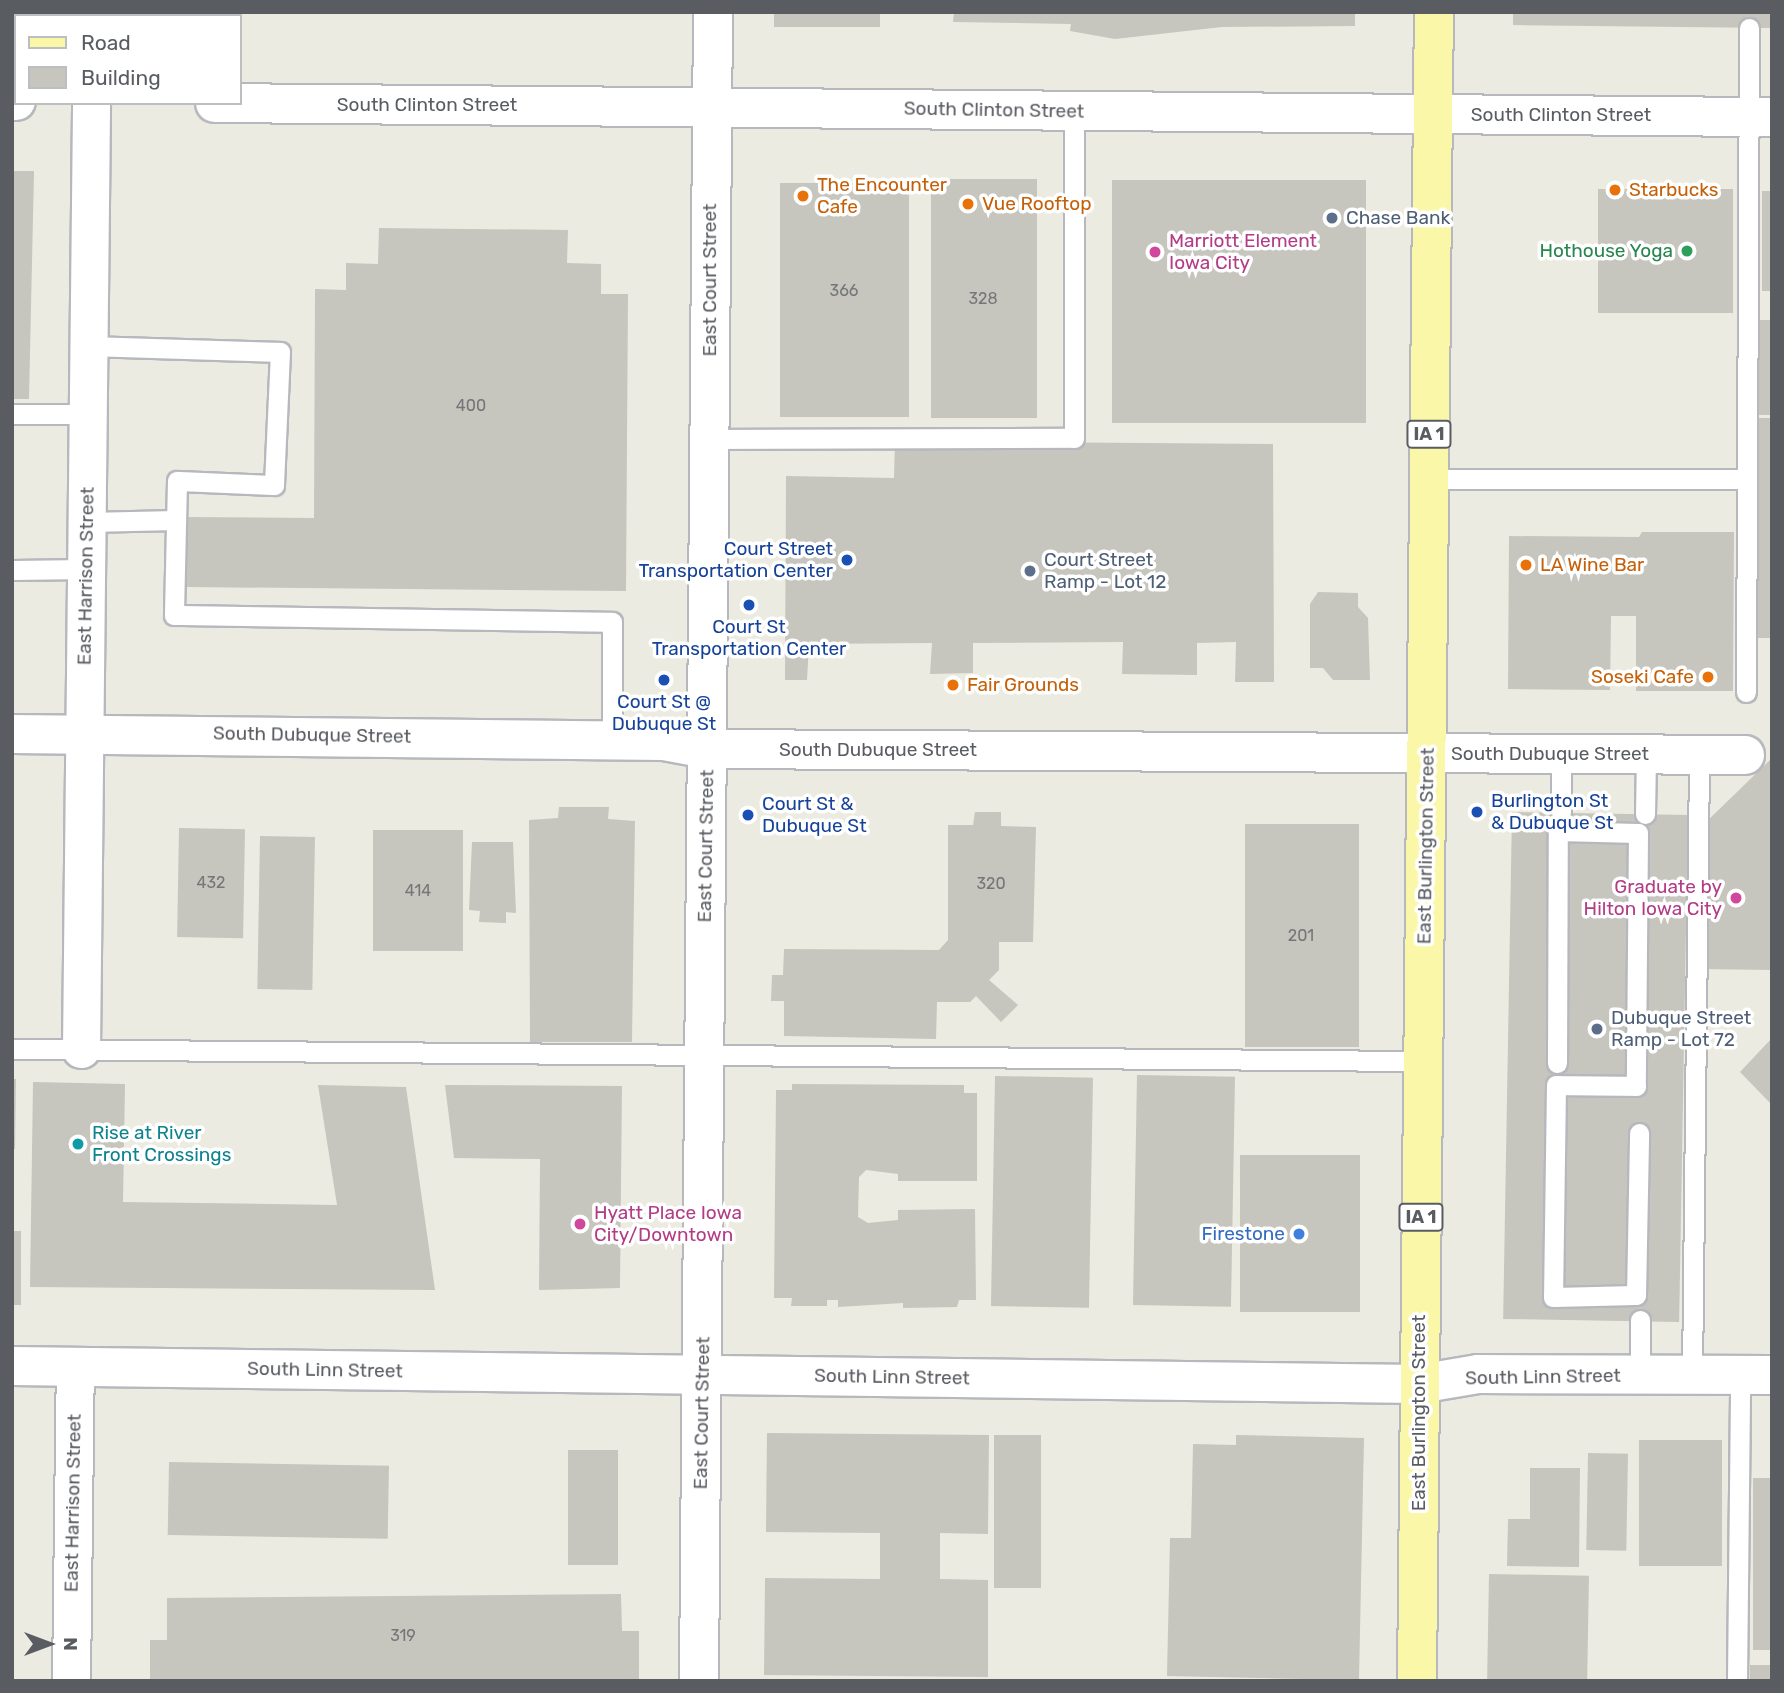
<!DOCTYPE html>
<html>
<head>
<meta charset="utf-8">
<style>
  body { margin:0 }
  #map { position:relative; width:1784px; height:1693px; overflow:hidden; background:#ecebe1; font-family:Rubik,sans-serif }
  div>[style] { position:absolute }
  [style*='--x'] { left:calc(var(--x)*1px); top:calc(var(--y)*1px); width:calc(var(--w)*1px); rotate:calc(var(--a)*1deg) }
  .building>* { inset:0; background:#c6c5be; transform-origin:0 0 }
  .roads { filter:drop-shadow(2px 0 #b6b8bd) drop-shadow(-2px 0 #b6b8bd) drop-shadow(0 2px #b6b8bd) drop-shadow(0 -2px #b6b8bd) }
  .lane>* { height:19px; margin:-9.5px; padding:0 9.5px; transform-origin:9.5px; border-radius:9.5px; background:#fff }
  .street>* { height:37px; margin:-18.5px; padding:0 18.5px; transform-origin:18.5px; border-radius:18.5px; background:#fff }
  .secondary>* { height:38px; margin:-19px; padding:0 19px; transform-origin:19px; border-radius:19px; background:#fff }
  .primary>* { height:38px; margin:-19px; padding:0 19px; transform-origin:19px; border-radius:19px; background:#faf8a8 }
  .dots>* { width:19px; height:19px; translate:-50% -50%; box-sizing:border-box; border:4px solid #fff; border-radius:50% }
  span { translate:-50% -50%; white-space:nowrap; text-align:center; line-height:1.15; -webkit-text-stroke:7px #fff; paint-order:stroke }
  .number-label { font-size:16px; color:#747678 }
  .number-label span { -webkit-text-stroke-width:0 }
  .shield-label span { padding:2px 5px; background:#fff; border:2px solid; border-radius:5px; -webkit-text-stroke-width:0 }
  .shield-label { font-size:18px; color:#595c61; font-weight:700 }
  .street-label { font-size:19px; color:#595c61 }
  .food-label { font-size:19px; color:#c56008 }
  .left { translate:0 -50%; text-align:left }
  .right { translate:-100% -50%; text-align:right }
  .service-label { font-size:19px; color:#4e5e75 }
  .hotel-label { font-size:19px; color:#b23c85 }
  .leisure-label { font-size:19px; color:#27864d }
  .transit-label { font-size:19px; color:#164399 }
  .culture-label { font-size:19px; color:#0d838f }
  .shop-label { font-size:19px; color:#366cbe }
  .frame { position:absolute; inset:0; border:14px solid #595c61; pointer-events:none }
  .legend { position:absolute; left:14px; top:14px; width:228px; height:91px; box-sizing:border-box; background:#fff; border:2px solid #bdbec0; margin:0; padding:9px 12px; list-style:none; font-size:21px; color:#595c61 }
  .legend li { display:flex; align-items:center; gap:14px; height:35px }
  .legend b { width:35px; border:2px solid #bdbec0 }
  .north { position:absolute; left:14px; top:1609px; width:70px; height:70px; -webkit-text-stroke:5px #fff; paint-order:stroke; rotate:90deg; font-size:19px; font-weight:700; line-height:28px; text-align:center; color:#595c61 }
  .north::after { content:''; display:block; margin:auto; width:24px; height:32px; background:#595c61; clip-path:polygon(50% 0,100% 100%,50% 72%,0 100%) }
</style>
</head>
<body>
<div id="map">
  <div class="building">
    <i style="left:774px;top:12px;width:106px;height:15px"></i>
    <i style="clip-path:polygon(954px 12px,1355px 12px,1355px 26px,1222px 27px,1115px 39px,1070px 31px,1071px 24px,953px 22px)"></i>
    <i style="clip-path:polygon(1513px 12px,1772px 12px,1772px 28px,1513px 25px)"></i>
    <i style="clip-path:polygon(12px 171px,34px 171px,29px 399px,12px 399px)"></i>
    <i style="left:931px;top:179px;width:106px;height:239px"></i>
    <i style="left:1112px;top:180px;width:254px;height:243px"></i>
    <i style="left:780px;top:183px;width:129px;height:234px"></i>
    <i style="left:1733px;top:189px;width:124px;height:135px;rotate:90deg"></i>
    <i style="left:1762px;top:191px;width:10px;height:100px"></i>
    <i style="clip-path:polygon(379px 228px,568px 230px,567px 263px,601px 264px,601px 294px,628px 294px,626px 591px,186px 587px,186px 517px,314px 518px,315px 289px,346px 290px,346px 263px,378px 264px)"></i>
    <i style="left:1758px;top:320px;width:14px;height:95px"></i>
    <i style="clip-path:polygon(1756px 418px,1772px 418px,1772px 638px,1753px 638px)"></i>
    <i style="clip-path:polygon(895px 441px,1273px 444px,1274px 682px,1235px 682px,1236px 642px,1197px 643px,1197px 675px,1122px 674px,1123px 642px,973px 643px,973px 673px,930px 674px,932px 643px,809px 644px,807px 680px,785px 680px,786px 476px,894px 478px)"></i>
    <i style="clip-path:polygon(1642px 532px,1734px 532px,1733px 691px,1636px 691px,1636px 616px,1611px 616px,1610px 690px,1508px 689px,1509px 536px,1639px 537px)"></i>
    <i style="clip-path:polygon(1318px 592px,1358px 593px,1358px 607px,1368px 618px,1370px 680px,1333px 680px,1323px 668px,1310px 668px,1310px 604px)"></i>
    <i style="clip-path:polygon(1772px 758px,1772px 970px,1700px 969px,1701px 827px)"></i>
    <i style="clip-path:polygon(559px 807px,609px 807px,608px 819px,635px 821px,632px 1042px,530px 1042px,529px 820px,558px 818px)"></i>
    <i style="clip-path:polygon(975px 812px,1001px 812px,1001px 826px,1036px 827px,1033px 942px,999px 942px,999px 970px,989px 980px,1018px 1005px,1001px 1022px,976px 996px,970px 1002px,937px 1002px,936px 1039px,784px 1036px,784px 1001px,771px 1001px,772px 975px,783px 975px,784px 949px,939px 950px,948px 940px,948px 825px,973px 825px)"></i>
    <i style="left:1512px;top:812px;width:176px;height:507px;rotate:1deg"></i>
    <i style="left:1245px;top:824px;width:114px;height:223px"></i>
    <i style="left:179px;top:828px;width:66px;height:109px;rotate:1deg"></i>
    <i style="left:373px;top:830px;width:90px;height:121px"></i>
    <i style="left:260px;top:836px;width:55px;height:153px;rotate:1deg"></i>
    <i style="clip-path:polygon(472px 842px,513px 842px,516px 913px,506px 912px,506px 923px,479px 922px,480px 911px,469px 910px)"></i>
    <i style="clip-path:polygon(1772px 1038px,1772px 1105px,1740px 1072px)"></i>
    <i style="left:1137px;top:1075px;width:98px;height:230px;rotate:1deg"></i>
    <i style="left:995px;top:1076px;width:98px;height:230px;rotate:1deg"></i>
    <i style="clip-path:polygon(12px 1079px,16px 1079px,15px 1149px,12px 1149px)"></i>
    <i style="clip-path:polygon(33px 1082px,125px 1084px,123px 1202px,337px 1205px,318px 1085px,406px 1087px,435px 1290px,30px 1287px)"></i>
    <i style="clip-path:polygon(792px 1084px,964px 1085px,964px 1093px,977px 1093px,977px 1181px,898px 1181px,898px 1174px,866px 1170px,859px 1177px,858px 1217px,868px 1223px,898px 1220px,898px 1210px,975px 1209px,976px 1300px,959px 1300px,957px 1307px,903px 1308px,903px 1303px,838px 1307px,838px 1300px,827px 1300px,827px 1306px,791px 1306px,792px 1298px,774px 1298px,776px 1090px,792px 1090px)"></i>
    <i style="clip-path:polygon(445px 1085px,622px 1086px,620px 1288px,539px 1290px,540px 1159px,454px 1158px)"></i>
    <i style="left:1240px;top:1155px;width:120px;height:157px"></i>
    <i style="left:12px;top:1231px;width:9px;height:74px"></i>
    <i style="clip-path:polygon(767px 1433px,989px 1435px,988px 1534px,940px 1533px,940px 1579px,988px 1580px,988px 1677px,764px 1675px,765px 1578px,880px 1579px,880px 1533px,766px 1532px)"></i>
    <i style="left:994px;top:1435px;width:47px;height:153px"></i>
    <i style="clip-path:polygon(1236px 1435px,1364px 1438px,1359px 1680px,1167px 1676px,1170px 1538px,1191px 1538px,1193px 1444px,1236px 1445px)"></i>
    <i style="left:1639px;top:1440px;width:83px;height:126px"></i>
    <i style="left:618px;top:1450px;width:115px;height:50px;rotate:90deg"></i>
    <i style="left:1588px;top:1453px;width:40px;height:97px;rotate:1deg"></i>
    <i style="left:169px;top:1462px;width:220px;height:73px;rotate:1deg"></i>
    <i style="clip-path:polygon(1530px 1468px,1580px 1468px,1579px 1567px,1507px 1566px,1508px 1519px,1530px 1519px)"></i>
    <i style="left:1753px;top:1478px;width:19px;height:172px"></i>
    <i style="left:1489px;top:1574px;width:100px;height:107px;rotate:1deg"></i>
    <i style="clip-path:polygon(621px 1594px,622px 1631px,639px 1631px,639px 1679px,150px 1680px,150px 1640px,167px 1640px,167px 1598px)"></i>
    <i style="left:1750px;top:1665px;width:22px;height:16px"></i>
  </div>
  <div class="roads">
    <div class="lane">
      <i style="--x:89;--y:346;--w:191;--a:1.8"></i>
      <i style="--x:280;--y:352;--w:133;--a:92.6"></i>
      <i style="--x:274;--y:485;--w:97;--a:-177.6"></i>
      <i style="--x:177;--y:481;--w:134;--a:91.3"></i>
      <i style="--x:174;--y:615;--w:438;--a:0.9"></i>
      <i style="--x:612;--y:622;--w:118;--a:90"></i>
      <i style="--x:12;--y:414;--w:76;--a:0"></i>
      <i style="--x:709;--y:439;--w:365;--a:-0.2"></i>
      <i style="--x:1074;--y:438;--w:327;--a:-90"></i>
      <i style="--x:1429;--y:479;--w:318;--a:0"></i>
      <i style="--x:87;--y:522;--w:89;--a:-1.3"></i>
      <i style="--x:12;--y:570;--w:74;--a:-0.8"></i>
      <i style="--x:1746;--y:692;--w:664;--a:-89.74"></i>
      <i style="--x:1561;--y:753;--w:59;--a:90"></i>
      <i style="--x:1645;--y:814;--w:59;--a:-89"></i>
      <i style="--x:12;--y:1049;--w:1411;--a:0.49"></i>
      <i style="--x:1557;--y:1063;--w:232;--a:-89.8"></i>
      <i style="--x:1558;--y:831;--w:80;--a:1.4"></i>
      <i style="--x:1638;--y:833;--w:253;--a:90.5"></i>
      <i style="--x:1636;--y:1086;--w:80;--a:-179.3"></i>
      <i style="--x:1556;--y:1085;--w:212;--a:90.8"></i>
      <i style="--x:1553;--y:1297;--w:83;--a:-1.4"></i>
      <i style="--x:1636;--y:1295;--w:162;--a:-88.9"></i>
      <i style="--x:1640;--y:1320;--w:56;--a:90"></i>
      <i style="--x:1692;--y:1375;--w:620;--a:-89.35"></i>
      <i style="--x:1737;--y:1681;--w:305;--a:-89.4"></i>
    </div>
    <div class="street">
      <i style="--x:92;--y:16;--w:4;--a:-90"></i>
      <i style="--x:81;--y:1049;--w:946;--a:-89.39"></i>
      <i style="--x:71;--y:1681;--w:314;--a:-89.3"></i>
    </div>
    <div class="secondary">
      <i style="--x:12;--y:101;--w:4;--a:0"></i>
      <i style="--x:215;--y:103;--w:1557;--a:0.52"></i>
      <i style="--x:12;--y:734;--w:652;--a:0.62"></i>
      <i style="--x:664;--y:741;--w:44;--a:10.5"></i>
      <i style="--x:707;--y:749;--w:1038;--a:0.33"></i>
      <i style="--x:12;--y:1366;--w:1407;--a:0.73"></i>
      <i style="--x:1419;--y:1384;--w:60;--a:-9.6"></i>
      <i style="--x:1478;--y:1374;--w:294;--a:0.2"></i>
      <i style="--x:699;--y:1681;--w:1669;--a:-89.52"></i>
    </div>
    <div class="primary">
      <i style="--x:1417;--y:1681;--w:1669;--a:-89.42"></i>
    </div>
  </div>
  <div class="dots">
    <i style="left:1615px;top:190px;background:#e8710a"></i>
    <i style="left:803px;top:196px;background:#e8710a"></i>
    <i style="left:968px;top:204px;background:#e8710a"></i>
    <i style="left:1332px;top:218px;background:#5c6f8a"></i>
    <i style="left:1687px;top:251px;background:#2e9e5b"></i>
    <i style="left:1155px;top:252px;background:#d1479c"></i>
    <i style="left:847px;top:560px;background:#1a4fb4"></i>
    <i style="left:1526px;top:565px;background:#e8710a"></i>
    <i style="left:1030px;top:571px;background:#5c6f8a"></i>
    <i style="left:749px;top:605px;background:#1a4fb4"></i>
    <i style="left:1708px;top:677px;background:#e8710a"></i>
    <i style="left:664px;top:680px;background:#1a4fb4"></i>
    <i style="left:953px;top:685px;background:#e8710a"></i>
    <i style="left:1477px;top:812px;background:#1a4fb4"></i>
    <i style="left:748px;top:815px;background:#1a4fb4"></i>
    <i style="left:1736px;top:898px;background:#d1479c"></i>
    <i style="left:1597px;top:1029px;background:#5c6f8a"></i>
    <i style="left:78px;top:1144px;background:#0f9aa8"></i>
    <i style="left:580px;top:1224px;background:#d1479c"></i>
    <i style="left:1299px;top:1234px;background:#3f7fe0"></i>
  </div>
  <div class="number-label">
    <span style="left:844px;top:291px">366</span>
    <span style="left:983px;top:299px">328</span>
    <span style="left:471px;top:406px">400</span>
    <span style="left:211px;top:883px">432</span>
    <span style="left:991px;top:884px">320</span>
    <span style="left:418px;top:891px">414</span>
    <span style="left:1301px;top:936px">201</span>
    <span style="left:403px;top:1636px">319</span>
  </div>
  <div class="shield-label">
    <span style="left:1429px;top:434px">IA 1</span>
    <span style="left:1421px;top:1217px">IA 1</span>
  </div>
  <div class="street-label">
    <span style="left:427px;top:105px">South Clinton Street</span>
    <span style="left:994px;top:110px;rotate:1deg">South Clinton Street</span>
    <span style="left:1561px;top:115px">South Clinton Street</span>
    <span style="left:710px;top:280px;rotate:-90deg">East Court Street</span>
    <span style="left:86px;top:576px;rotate:-89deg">East Harrison Street</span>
    <span style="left:312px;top:735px;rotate:1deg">South Dubuque Street</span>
    <span style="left:878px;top:750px">South Dubuque Street</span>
    <span style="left:1550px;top:754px">South Dubuque Street</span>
    <span style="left:706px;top:846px;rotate:-89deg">East Court Street</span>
    <span style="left:1426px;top:846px;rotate:-89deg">East Burlington Street</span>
    <span style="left:325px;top:1370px;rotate:1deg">South Linn Street</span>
    <span style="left:892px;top:1377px;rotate:1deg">South Linn Street</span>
    <span style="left:1543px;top:1377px;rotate:-1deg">South Linn Street</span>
    <span style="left:702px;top:1413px;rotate:-89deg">East Court Street</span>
    <span style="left:1419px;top:1413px;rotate:-90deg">East Burlington Street</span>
    <span style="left:73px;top:1503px;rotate:-89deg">East Harrison Street</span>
  </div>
  <div class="food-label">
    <span class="left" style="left:817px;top:196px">The Encounter<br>Cafe</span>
    <span class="left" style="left:1629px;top:190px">Starbucks</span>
    <span class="left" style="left:982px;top:204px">Vue Rooftop</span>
    <span class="left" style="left:1540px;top:565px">LA Wine Bar</span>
    <span class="right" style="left:1694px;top:677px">Soseki Cafe</span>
    <span class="left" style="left:967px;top:685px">Fair Grounds</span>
  </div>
  <div class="service-label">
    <span class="left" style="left:1346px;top:218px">Chase Bank</span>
    <span class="left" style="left:1044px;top:571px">Court Street<br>Ramp - Lot 12</span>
    <span class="left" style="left:1611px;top:1029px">Dubuque Street<br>Ramp - Lot 72</span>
  </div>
  <div class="hotel-label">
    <span class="left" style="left:1169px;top:252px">Marriott Element<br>Iowa City</span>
    <span class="right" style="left:1722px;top:898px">Graduate by<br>Hilton Iowa City</span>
    <span class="left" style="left:594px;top:1224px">Hyatt Place Iowa<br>City/Downtown</span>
  </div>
  <div class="leisure-label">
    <span class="right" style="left:1673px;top:251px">Hothouse Yoga</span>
  </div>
  <div class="transit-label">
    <span class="right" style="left:833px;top:560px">Court Street<br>Transportation Center</span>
    <span style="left:749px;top:638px">Court St<br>Transportation Center</span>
    <span style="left:664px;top:713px">Court St @<br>Dubuque St</span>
    <span class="left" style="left:1491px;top:812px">Burlington St<br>&amp; Dubuque St</span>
    <span class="left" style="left:762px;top:815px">Court St &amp;<br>Dubuque St</span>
  </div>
  <div class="culture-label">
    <span class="left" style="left:92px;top:1144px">Rise at River<br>Front Crossings</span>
  </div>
  <div class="shop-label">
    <span class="right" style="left:1285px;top:1234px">Firestone</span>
  </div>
  <div class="frame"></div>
  <ul class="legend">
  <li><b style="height:9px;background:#faf8a8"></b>Road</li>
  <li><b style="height:19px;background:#c6c5be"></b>Building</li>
  </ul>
  <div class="north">N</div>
</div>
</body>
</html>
